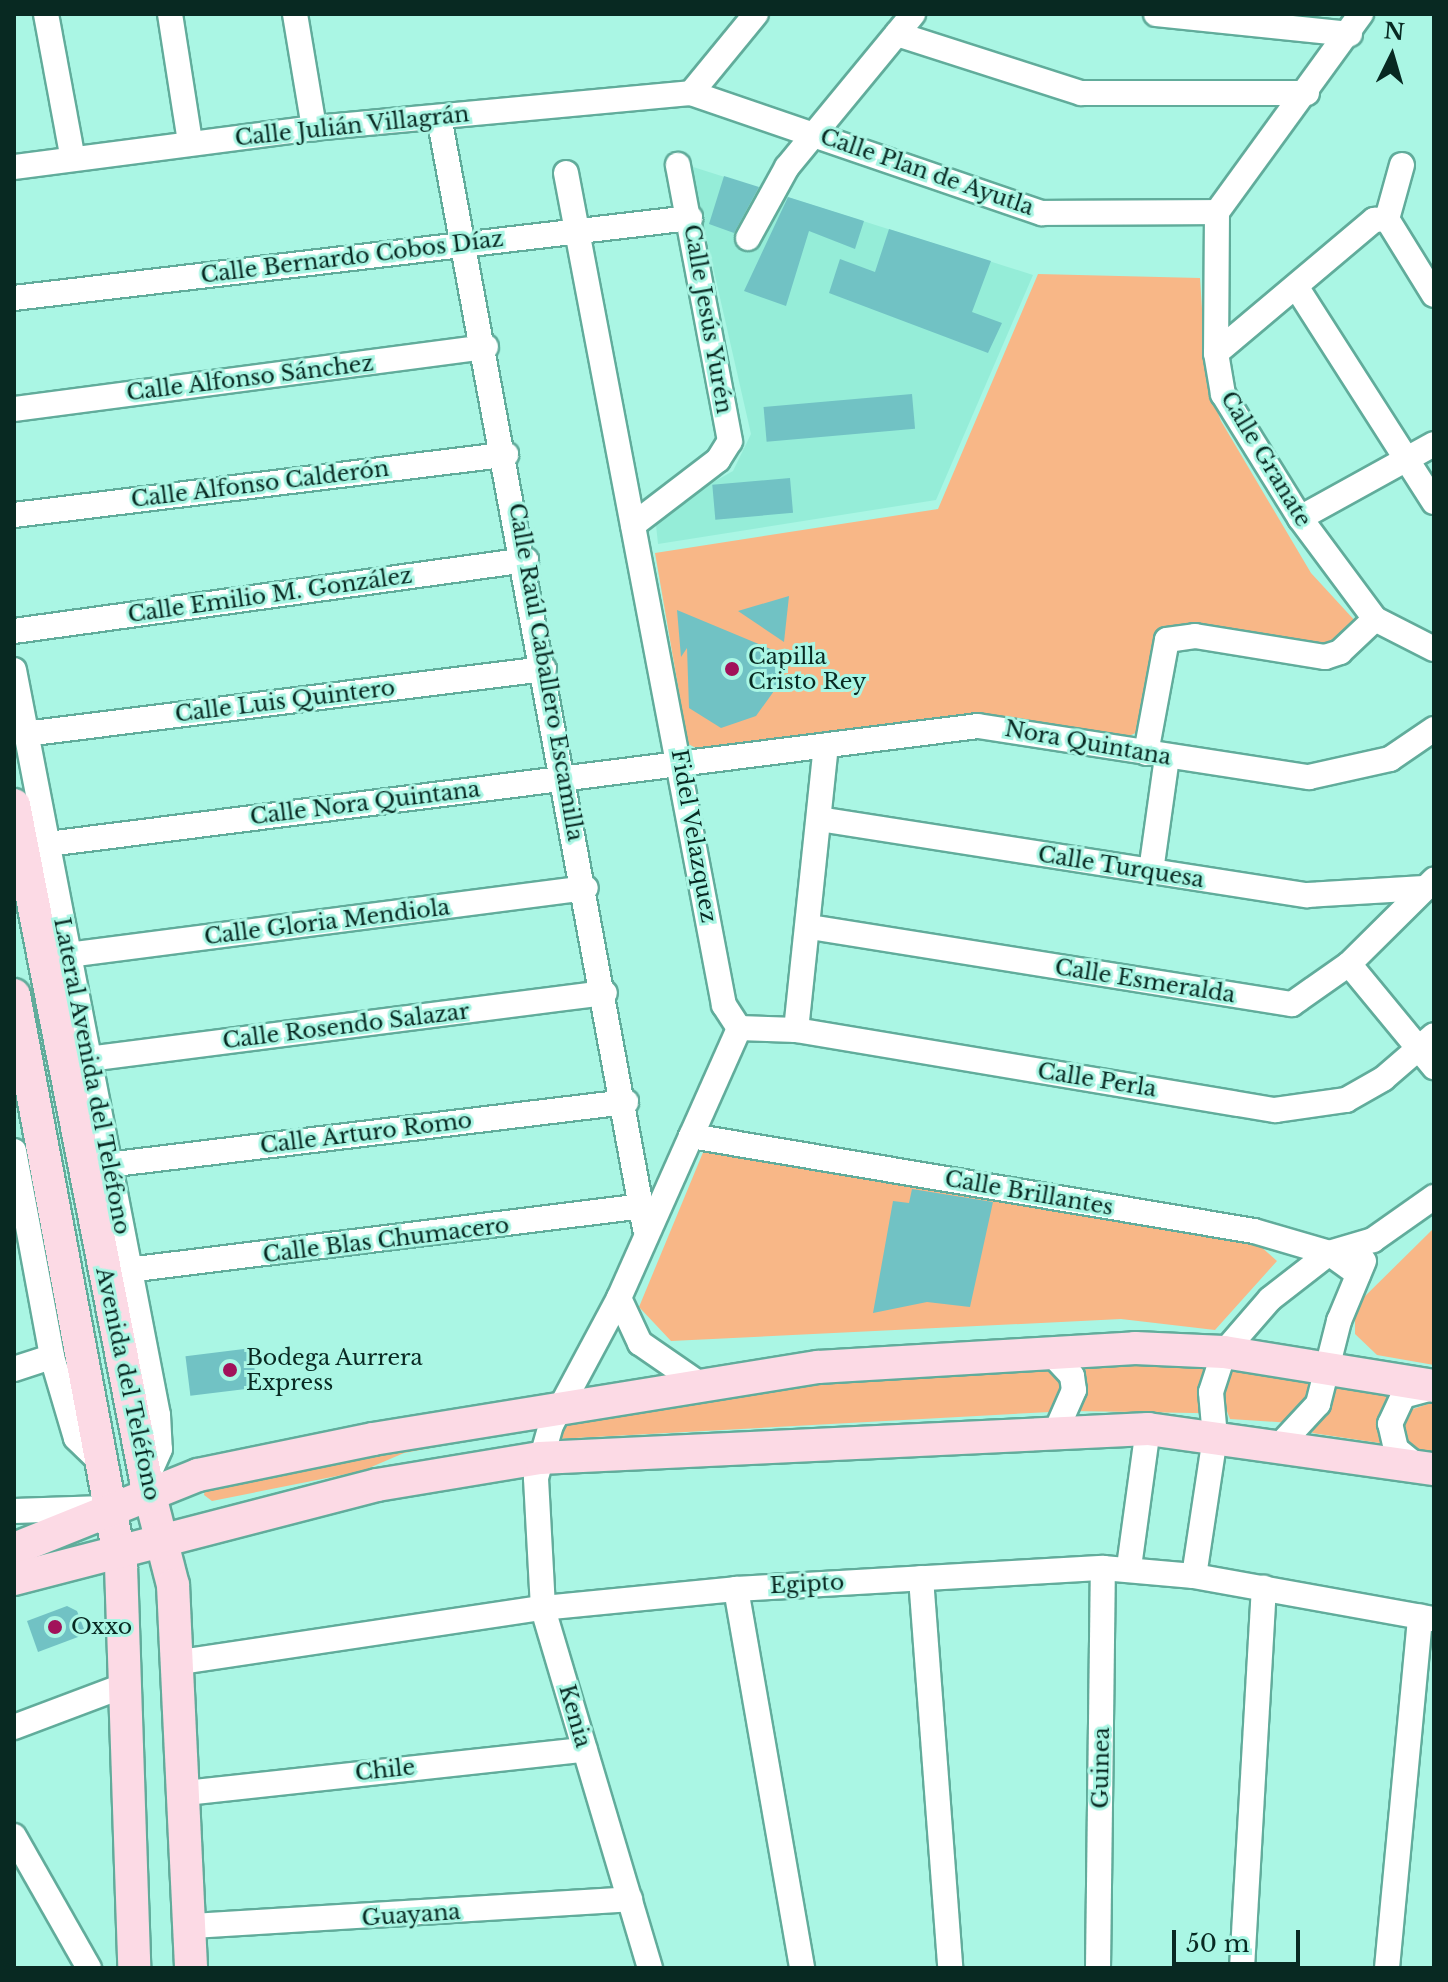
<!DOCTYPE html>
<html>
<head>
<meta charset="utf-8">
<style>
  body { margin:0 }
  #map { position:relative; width:1448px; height:1982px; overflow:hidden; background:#aaf6e4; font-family:"Libre Baskerville",serif }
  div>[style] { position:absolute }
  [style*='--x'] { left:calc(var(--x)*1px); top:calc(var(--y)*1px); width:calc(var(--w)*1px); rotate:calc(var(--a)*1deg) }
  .built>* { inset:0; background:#95edd8 }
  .green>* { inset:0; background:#f8b787; transform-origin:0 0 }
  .building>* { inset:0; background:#71c2c4; transform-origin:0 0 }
  .roads { filter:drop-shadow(2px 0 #61ac9b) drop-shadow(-2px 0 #61ac9b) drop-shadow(0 2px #61ac9b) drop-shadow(0 -2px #61ac9b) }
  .minor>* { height:24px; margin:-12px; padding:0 12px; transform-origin:12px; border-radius:12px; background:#fff }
  .major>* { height:32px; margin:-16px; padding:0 16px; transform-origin:16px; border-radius:16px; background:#fcdae5 }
  .dots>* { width:22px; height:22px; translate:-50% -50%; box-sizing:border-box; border:4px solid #aaf6e4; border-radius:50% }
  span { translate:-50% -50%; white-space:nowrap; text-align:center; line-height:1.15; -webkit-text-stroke:6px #aaf6e4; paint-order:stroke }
  .street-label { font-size:22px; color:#082922 }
  .poi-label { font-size:22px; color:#082922 }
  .left { translate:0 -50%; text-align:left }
  .frame { position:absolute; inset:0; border:16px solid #082922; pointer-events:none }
  .north { position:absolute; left:1352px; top:16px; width:80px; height:80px; -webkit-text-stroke:6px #aaf6e4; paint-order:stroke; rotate:5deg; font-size:22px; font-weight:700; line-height:32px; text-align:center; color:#082922 }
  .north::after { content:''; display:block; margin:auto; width:28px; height:36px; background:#082922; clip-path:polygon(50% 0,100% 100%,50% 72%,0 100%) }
  .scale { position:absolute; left:1172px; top:1930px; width:128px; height:36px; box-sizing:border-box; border:4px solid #082922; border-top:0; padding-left:10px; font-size:24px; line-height:28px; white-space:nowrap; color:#082922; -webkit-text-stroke:6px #aaf6e4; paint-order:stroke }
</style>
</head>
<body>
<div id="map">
  <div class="built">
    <i style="clip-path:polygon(690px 166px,1033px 275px,936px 500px,658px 544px,655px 515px,733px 471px,751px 434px)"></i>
  </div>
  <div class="green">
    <i style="clip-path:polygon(1038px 274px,1200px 278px,1207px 385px,1221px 421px,1311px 573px,1357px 623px,1325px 651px,1157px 636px,1138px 732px,1122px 739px,1012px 721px,700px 750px,688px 744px,655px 553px,938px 509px)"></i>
    <i style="clip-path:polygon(704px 1150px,1251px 1238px,1277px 1261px,1215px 1330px,1121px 1319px,671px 1341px,639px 1307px)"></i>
    <i style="clip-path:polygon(1434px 1228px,1434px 1365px,1377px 1355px,1355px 1334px,1355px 1306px)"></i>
    <i style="left:1074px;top:1361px;width:135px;height:50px;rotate:1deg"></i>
    <i style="clip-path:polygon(1052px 1367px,1062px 1375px,1063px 1400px,1050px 1412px,557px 1439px,569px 1422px,904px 1370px)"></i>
    <i style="clip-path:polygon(1241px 1369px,1311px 1379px,1314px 1396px,1291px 1423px,1230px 1419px,1221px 1396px,1230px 1370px)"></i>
    <i style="clip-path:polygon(1336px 1384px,1397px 1392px,1386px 1444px,1312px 1433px)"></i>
    <i style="clip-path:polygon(1434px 1402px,1434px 1454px,1405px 1447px,1401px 1413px)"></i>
    <i style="clip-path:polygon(535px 1429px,404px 1453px,362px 1471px,212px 1501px,204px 1495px,205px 1489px,364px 1454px)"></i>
  </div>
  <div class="building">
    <i style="clip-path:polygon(724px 176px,759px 187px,734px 233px,709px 224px)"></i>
    <i style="clip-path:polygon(788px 197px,864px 221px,855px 249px,809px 231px,786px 306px,744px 291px)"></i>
    <i style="clip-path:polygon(889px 229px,991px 261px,972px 312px,1002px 323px,988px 353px,829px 293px,840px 259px,875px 272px)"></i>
    <i style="left:912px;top:394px;width:35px;height:149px;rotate:85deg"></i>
    <i style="left:790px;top:478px;width:35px;height:78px;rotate:85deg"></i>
    <i style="clip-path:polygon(789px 596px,784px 642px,738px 611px)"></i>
    <i style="clip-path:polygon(677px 610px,773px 650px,779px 684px,756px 716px,721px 728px,689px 708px,687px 648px,681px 657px)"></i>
    <i style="clip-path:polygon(912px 1189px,993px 1202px,970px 1307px,927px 1302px,873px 1313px,893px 1201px,909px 1203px)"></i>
    <i style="left:252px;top:1348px;width:40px;height:67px;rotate:83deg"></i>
    <i style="clip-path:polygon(67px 1606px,77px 1611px,86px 1634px,38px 1652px,27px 1621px)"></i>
  </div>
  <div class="roads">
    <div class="minor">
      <i style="--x:46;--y:14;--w:147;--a:79.5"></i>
      <i style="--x:170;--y:14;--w:130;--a:81.1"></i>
      <i style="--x:295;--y:14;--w:116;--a:80.5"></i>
      <i style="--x:1156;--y:14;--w:195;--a:5.9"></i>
      <i style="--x:897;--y:34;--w:193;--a:17.8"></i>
      <i style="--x:1081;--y:93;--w:226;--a:0"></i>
      <i style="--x:691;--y:93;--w:102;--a:-50.6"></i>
      <i style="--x:439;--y:117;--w:1131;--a:79.5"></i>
      <i style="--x:14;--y:167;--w:303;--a:-7.4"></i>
      <i style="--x:314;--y:128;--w:379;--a:-5.3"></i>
      <i style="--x:691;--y:93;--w:371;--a:18.9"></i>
      <i style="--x:1042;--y:213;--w:175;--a:-0.3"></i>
      <i style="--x:566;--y:173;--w:847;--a:79.25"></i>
      <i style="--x:724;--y:1005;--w:27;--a:57"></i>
      <i style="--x:1217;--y:212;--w:141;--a:90.4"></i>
      <i style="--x:1216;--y:353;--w:42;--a:80.3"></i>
      <i style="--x:1223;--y:394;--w:146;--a:58.2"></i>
      <i style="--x:1300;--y:518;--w:126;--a:53.4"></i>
      <i style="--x:1375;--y:619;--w:66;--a:27"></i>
      <i style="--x:1217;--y:212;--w:245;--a:-54"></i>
      <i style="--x:1387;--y:219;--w:89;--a:58.3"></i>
      <i style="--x:1387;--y:219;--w:56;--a:-74.5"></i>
      <i style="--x:748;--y:238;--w:81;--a:-61.2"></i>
      <i style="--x:787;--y:167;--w:198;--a:-50.5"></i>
      <i style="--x:1297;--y:288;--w:254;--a:57.4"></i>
      <i style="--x:14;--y:298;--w:681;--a:-6.75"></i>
      <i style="--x:1216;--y:353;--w:207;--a:-40.1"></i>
      <i style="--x:1374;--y:220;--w:13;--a:-4"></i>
      <i style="--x:14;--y:409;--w:476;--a:-7.5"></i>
      <i style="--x:14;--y:515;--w:496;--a:-7"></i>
      <i style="--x:1300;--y:518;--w:153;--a:-28.9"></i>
      <i style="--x:633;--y:525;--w:107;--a:-37.4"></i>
      <i style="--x:718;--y:460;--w:22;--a:-58"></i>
      <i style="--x:730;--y:441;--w:281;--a:-100.7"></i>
      <i style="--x:14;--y:631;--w:517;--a:-7.89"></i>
      <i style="--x:14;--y:670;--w:759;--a:79.06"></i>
      <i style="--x:158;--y:1415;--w:34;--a:87"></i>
      <i style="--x:160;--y:1449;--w:34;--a:114"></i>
      <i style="--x:25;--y:734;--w:523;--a:-7.14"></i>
      <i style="--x:1146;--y:753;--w:115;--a:-79.5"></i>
      <i style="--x:1167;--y:640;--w:28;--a:-8"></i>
      <i style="--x:1195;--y:636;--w:132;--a:9.2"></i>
      <i style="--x:1325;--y:657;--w:16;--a:-18"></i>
      <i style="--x:1340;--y:652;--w:48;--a:-43.3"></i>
      <i style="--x:819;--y:819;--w:494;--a:8.9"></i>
      <i style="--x:1307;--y:895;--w:117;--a:-3.4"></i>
      <i style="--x:48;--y:844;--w:937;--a:-7.23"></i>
      <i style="--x:978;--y:726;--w:335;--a:8.8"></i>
      <i style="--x:1309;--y:777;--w:83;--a:-12.5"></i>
      <i style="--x:1390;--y:759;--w:53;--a:-34.3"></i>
      <i style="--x:1151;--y:871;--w:115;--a:-82"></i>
      <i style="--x:810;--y:927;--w:488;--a:9.1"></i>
      <i style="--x:1292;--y:1004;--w:70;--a:-35.1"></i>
      <i style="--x:1349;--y:964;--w:120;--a:-44.7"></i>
      <i style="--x:68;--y:955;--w:522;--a:-7.37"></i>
      <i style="--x:1349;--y:964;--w:134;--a:50.5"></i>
      <i style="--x:739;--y:1028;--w:57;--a:2"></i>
      <i style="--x:796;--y:1030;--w:486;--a:9.5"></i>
      <i style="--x:1275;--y:1110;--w:72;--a:-8"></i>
      <i style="--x:1346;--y:1100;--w:43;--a:-29.6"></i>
      <i style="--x:1383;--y:1079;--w:67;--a:-40.8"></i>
      <i style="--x:796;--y:1030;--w:286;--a:-84"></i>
      <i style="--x:88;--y:1059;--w:521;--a:-7.28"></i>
      <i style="--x:691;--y:1136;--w:571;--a:9.58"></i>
      <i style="--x:1254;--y:1231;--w:78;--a:16.3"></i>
      <i style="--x:1329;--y:1253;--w:36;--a:36"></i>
      <i style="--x:14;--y:1151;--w:209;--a:79.5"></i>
      <i style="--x:52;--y:1357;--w:84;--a:73.5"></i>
      <i style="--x:76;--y:1438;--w:36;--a:44"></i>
      <i style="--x:107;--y:1165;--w:523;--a:-6.92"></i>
      <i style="--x:128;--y:1270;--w:519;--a:-7.08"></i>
      <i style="--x:619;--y:1298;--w:50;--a:65"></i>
      <i style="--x:640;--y:1343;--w:70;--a:34.6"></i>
      <i style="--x:1048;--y:1350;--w:35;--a:47"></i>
      <i style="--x:1072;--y:1376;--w:14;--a:82"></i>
      <i style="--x:1074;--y:1390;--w:45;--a:113.7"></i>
      <i style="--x:14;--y:1369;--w:40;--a:-18"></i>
      <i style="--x:1280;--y:1445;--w:56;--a:-47.2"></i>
      <i style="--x:1318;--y:1404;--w:86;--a:-75.8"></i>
      <i style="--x:1339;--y:1321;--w:65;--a:-67.4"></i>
      <i style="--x:1417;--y:1466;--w:27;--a:-141"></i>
      <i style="--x:1396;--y:1449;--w:26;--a:-103"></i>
      <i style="--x:1390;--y:1424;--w:31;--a:-65"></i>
      <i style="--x:1403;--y:1396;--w:30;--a:-15"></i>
      <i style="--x:14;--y:1511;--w:90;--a:-1.9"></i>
      <i style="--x:1129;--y:1567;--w:139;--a:-82.2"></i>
      <i style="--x:1194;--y:1576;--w:141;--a:-81.4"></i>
      <i style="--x:1215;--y:1437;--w:45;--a:-95.1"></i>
      <i style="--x:1211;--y:1392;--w:42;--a:-72"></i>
      <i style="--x:1224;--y:1352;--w:70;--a:-49"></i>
      <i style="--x:1270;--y:1299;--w:75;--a:-37.9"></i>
      <i style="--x:1329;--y:1253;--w:46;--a:-16.5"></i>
      <i style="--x:1373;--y:1240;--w:75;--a:-35.2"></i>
      <i style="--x:921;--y:1578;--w:391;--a:85.7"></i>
      <i style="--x:736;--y:1589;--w:385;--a:80.1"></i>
      <i style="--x:180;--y:1662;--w:367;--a:-8.5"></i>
      <i style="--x:543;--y:1608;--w:194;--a:-5.6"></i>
      <i style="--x:736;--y:1589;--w:368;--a:-3.3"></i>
      <i style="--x:1103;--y:1568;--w:91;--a:5"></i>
      <i style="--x:1194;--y:1576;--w:244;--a:10.2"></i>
      <i style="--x:14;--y:1727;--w:120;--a:-20.6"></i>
      <i style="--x:186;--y:1793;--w:401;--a:-6.2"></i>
      <i style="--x:14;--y:1836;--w:152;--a:60.4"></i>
      <i style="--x:192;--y:1926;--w:439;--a:-3.5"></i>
      <i style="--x:650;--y:1968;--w:376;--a:-106.6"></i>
      <i style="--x:543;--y:1608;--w:130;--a:-93.1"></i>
      <i style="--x:536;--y:1478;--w:55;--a:-74.2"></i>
      <i style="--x:551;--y:1425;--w:144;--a:-61.8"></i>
      <i style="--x:619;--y:1298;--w:295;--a:-66"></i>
      <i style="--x:1098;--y:1968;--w:400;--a:-89.3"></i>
      <i style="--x:1242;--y:1968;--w:381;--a:-86.7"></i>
      <i style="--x:1387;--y:1968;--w:353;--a:-84.6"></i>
    </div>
    <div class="major">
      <i style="--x:14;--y:805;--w:688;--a:78.94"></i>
      <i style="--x:146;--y:1480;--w:108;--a:75.6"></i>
      <i style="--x:173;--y:1585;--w:383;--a:87.3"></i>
      <i style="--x:14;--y:995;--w:581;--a:79.39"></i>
      <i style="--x:121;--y:1566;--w:402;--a:88.1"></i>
      <i style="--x:14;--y:1549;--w:198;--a:-21.9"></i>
      <i style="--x:198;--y:1475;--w:179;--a:-11.6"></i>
      <i style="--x:373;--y:1439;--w:451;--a:-9.2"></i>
      <i style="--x:818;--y:1367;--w:318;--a:-3.4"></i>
      <i style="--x:1135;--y:1348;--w:89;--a:2.6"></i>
      <i style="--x:1224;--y:1352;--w:213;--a:9.2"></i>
      <i style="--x:14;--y:1579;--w:375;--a:-14.5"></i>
      <i style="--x:377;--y:1485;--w:165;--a:-9.4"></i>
      <i style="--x:540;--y:1458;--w:609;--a:-2.73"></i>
      <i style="--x:1148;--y:1429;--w:289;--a:8"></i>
    </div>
  </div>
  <div class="dots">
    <i style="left:732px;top:669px;background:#a1125a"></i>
    <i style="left:230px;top:1370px;background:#a1125a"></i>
    <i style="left:55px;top:1627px;background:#a1125a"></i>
  </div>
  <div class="street-label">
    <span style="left:352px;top:126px;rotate:-6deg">Calle Julián Villagrán</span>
    <span style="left:927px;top:172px;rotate:19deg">Calle Plan de Ayutla</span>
    <span style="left:352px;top:257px;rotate:-7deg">Calle Bernardo Cobos Díaz</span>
    <span style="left:708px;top:319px;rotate:80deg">Calle Jesús Yurén</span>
    <span style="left:250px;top:378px;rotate:-7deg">Calle Alfonso Sánchez</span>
    <span style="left:1266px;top:459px;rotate:59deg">Calle Granate</span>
    <span style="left:260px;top:484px;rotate:-7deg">Calle Alfonso Calderón</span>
    <span style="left:270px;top:595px;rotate:-8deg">Calle Emilio M. González</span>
    <span style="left:546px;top:672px;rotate:80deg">Calle Raúl Caballero Escamilla</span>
    <span style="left:285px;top:701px;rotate:-7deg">Calle Luis Quintero</span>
    <span style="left:1088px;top:743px;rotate:10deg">Nora Quintana</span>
    <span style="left:365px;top:803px;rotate:-7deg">Calle Nora Quintana</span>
    <span style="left:694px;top:836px;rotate:80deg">Fidel Velazquez</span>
    <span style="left:1121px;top:867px;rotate:9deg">Calle Turquesa</span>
    <span style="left:327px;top:922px;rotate:-7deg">Calle Gloria Mendiola</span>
    <span style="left:1145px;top:981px;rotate:9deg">Calle Esmeralda</span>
    <span style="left:346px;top:1026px;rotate:-7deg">Calle Rosendo Salazar</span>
    <span style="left:92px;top:1076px;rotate:79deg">Lateral Avenida del Teléfono</span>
    <span style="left:1097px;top:1080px;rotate:9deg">Calle Perla</span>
    <span style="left:366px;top:1133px;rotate:-7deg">Calle Arturo Romo</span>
    <span style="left:1029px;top:1193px;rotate:10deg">Calle Brillantes</span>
    <span style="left:386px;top:1240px;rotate:-7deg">Calle Blas Chumacero</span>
    <span style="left:128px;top:1384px;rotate:78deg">Avenida del Teléfono</span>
    <span style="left:807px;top:1584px;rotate:-3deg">Egipto</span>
    <span style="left:575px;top:1716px;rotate:74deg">Kenia</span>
    <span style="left:1101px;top:1768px;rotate:-89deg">Guinea</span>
    <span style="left:385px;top:1770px;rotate:-6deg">Chile</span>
    <span style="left:411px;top:1915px;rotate:-4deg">Guayana</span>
  </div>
  <div class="poi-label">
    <span class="left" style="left:748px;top:669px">Capilla<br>Cristo Rey</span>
    <span class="left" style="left:246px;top:1370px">Bodega Aurrera<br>Express</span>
    <span class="left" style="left:71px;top:1627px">Oxxo</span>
  </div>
  <div class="frame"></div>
  <div class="north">N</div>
  <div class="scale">50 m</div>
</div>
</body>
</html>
